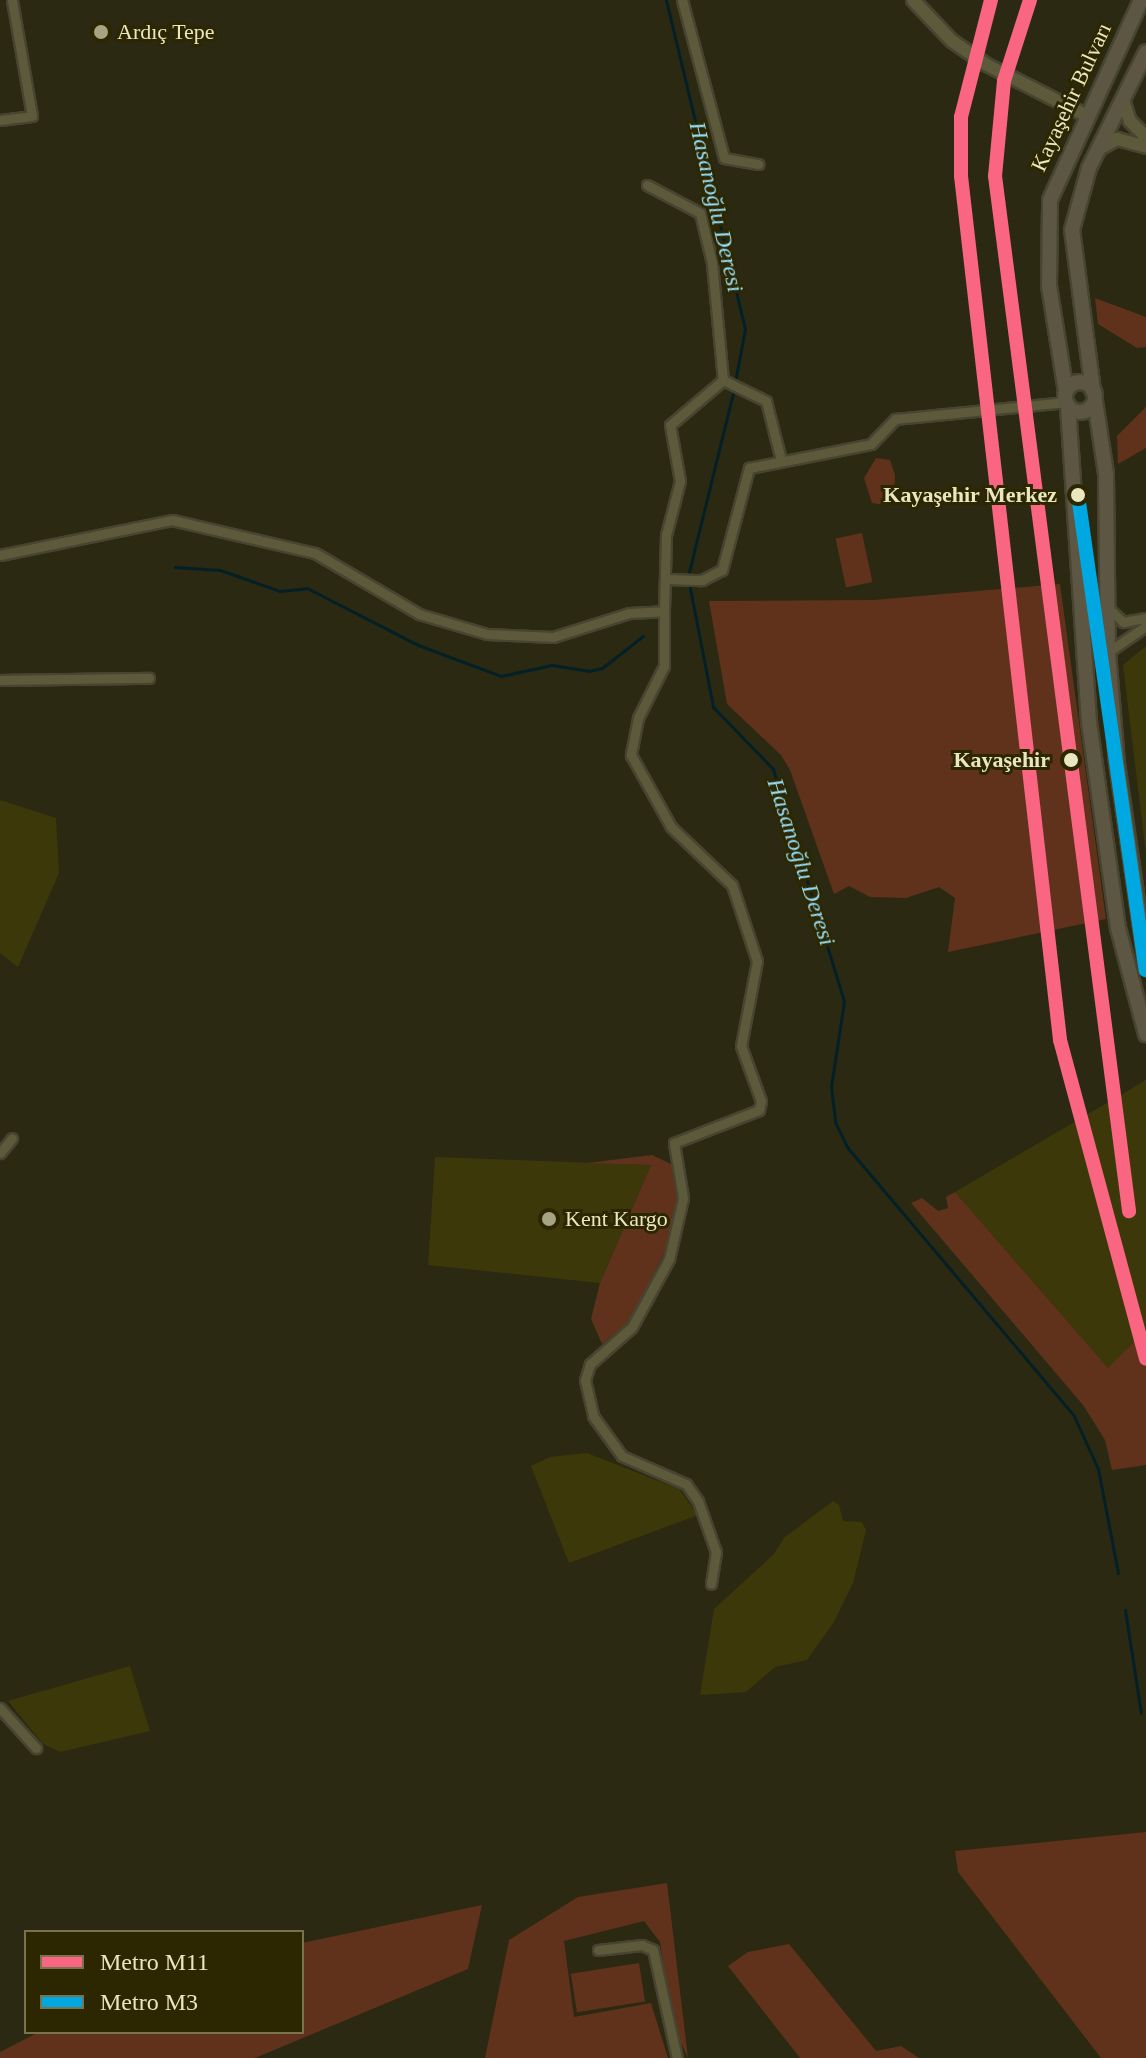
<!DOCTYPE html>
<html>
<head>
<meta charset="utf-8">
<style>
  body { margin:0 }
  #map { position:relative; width:1146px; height:2058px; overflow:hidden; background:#2b2911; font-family:Georgia,serif }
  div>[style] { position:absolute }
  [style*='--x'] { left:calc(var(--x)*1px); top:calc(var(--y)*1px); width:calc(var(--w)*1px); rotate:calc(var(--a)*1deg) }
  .built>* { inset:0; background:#3d380a }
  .green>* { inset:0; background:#60321b; transform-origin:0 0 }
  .stream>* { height:3px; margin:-1.5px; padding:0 1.5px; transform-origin:1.5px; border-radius:1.5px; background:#042027 }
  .roads { filter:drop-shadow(2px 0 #474431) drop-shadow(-2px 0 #474431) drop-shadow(0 2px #474431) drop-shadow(0 -2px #474431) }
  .street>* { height:9px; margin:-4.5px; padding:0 4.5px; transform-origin:4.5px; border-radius:4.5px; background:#5d5a3c }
  .secondary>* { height:12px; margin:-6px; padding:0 6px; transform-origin:6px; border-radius:6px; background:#5d5a3c }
  .primary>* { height:14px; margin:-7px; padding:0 7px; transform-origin:7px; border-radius:7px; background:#5c5642 }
  .primary>.ring { margin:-7px; padding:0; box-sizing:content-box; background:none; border:14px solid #5c5642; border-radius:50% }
  .metro-1>* { height:14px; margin:-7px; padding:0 7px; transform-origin:7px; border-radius:7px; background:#fa6682 }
  .metro-2>* { height:14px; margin:-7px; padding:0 7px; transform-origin:7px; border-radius:7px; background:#00a8e1 }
  .dots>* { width:22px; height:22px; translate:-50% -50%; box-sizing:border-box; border:4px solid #2c2700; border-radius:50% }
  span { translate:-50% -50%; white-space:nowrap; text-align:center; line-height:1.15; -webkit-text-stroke:6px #2c2700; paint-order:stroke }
  .poi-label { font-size:22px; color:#eae6c0 }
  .left { translate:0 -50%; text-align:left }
  .street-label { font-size:22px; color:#eae6c0 }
  .stop-label { font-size:22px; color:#eae6c0; font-weight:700 }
  .right { translate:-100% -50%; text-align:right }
  .water-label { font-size:24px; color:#96ddf7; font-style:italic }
  .legend { position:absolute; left:24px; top:1930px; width:280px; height:104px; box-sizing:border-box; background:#2c2700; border:2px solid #78734d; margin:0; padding:10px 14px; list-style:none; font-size:24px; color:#eae6c0 }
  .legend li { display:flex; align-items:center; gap:16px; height:40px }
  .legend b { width:40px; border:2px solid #78734d }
</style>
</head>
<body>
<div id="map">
  <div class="built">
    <i style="clip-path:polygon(1146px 646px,1146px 854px,1123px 665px)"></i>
    <i style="clip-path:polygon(0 800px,56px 818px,59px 873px,18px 967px,0 953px)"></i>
    <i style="clip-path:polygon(1146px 1080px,1146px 1330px,1108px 1368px,955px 1192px)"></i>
    <i style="clip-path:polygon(435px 1157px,651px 1165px,600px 1283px,428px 1265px)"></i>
    <i style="clip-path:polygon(587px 1453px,679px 1489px,698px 1515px,569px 1563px,531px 1466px,550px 1457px)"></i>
    <i style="clip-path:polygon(833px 1501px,839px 1505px,843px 1521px,862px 1522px,866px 1530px,853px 1583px,834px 1622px,807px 1660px,775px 1667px,746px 1692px,700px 1695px,714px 1609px,773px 1555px,785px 1537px)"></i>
    <i style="clip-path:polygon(130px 1666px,150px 1731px,60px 1752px,43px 1744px,8px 1701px)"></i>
  </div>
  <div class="green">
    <i style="clip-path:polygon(1095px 298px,1146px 317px,1146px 347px,1137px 348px,1098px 324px)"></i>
    <i style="clip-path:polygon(1146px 407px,1146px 448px,1118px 464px,1117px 436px)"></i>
    <i style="clip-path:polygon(876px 458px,890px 460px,895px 475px,894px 497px,884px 505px,872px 503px,864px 478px)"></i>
    <i style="left:862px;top:533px;width:50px;height:27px;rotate:78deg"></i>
    <i style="clip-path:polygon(1060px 584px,1106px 919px,948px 952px,955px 898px,939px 887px,906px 898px,870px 897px,849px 886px,834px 894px,790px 770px,781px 755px,727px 704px,709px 601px,874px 600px)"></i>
    <i style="clip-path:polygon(652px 1155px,671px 1164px,676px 1174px,677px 1200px,668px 1245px,631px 1320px,602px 1344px,591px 1319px,600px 1283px,651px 1165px,587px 1163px)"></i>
    <i style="clip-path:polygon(955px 1192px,1108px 1368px,1146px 1330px,1146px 1465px,1112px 1470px,1105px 1440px,1083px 1405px,911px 1203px,922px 1198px,938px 1211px,948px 1208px,946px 1197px)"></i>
    <i style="clip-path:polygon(1146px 1832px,1146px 2058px,1101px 2058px,958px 1872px,955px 1851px)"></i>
    <i style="clip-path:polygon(667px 1883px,688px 2058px,672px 2024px,660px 1942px,644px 1921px,564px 1941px,574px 2017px,651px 2003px,668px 2058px,485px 2058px,509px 1940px,578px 1897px)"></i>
    <i style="clip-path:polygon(482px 1905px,468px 1969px,255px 2058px,0 2058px,0 2052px,39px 2032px,302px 2032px,302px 1943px)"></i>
    <i style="clip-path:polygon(789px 1944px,876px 2051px,901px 2046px,919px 2058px,800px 2058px,728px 1966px,748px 1952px)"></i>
    <i style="left:639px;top:1963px;width:39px;height:69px;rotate:81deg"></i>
  </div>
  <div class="stream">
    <i style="--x:666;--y:0;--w:338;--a:76.5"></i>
    <i style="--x:745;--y:329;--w:54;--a:100.7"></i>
    <i style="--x:175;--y:567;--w:45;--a:3.8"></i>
    <i style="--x:220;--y:570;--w:64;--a:19.3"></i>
    <i style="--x:280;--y:591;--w:27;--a:-6"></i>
    <i style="--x:307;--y:588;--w:125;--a:27.2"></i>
    <i style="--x:418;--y:645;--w:89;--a:20.5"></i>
    <i style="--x:501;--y:676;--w:52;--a:-12.2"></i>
    <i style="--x:552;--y:665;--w:37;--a:9"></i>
    <i style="--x:589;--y:671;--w:13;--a:-13"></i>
    <i style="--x:602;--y:668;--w:52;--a:-38"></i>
    <i style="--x:688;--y:576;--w:193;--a:-76.2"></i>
    <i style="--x:689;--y:583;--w:126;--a:79"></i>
    <i style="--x:713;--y:707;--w:86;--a:45.9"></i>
    <i style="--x:773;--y:769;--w:243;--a:73"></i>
    <i style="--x:844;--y:1001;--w:87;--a:98.6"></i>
    <i style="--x:831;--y:1087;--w:35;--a:83"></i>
    <i style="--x:835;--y:1122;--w:28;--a:64"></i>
    <i style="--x:847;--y:1147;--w:352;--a:49.8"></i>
    <i style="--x:1074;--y:1416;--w:58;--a:65.6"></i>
    <i style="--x:1098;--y:1469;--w:106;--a:79.1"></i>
    <i style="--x:1125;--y:1610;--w:104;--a:81.2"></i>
  </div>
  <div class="roads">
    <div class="street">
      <i style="--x:682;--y:0;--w:163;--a:75.1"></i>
      <i style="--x:724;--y:158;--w:35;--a:10"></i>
      <i style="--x:0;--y:120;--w:32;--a:-7"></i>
      <i style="--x:32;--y:116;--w:118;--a:-99.8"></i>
      <i style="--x:723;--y:380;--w:48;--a:26"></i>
      <i style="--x:766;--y:401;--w:61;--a:75.7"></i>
      <i style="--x:0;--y:555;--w:176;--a:-11.5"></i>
      <i style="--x:172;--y:520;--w:147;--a:13"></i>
      <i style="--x:315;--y:553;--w:121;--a:30.4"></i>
      <i style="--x:419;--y:614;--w:71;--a:16.4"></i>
      <i style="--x:487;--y:634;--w:66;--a:2.6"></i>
      <i style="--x:553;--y:637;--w:80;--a:-17.5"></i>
      <i style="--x:629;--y:613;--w:35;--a:-3"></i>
      <i style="--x:664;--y:611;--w:76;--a:-88.5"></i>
      <i style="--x:666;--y:535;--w:56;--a:-75.5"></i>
      <i style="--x:680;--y:481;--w:57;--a:-100.1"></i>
      <i style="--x:670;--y:425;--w:70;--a:-40.3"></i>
      <i style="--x:723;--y:380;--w:118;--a:-95.4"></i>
      <i style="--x:712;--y:263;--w:51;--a:-103.5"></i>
      <i style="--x:700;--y:213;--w:60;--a:-152.2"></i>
      <i style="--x:667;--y:579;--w:35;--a:2"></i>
      <i style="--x:702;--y:580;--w:22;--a:-27"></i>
      <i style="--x:722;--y:570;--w:106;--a:-75.2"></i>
      <i style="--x:749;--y:468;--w:124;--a:-11.1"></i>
      <i style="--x:871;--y:444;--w:35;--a:-46"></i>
      <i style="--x:895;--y:419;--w:172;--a:-5.7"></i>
      <i style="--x:1108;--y:608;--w:21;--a:43"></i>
      <i style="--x:1123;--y:622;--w:23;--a:-10"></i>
      <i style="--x:664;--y:611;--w:55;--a:90"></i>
      <i style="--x:664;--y:666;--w:58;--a:116.6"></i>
      <i style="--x:638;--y:718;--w:38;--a:101"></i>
      <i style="--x:631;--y:755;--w:82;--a:60.9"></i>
      <i style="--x:671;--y:827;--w:84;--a:43.6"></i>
      <i style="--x:732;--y:885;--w:80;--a:71.8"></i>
      <i style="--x:757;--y:961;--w:86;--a:100.7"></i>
      <i style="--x:741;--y:1046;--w:59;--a:70"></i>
      <i style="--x:761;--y:1101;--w:9;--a:103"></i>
      <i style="--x:759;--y:1110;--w:91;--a:158.8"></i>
      <i style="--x:674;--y:1143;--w:56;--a:80.7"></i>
      <i style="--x:683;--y:1198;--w:63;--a:102.9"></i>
      <i style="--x:669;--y:1259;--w:77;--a:118.6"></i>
      <i style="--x:632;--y:1327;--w:56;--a:138.6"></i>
      <i style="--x:590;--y:1364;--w:17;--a:107"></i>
      <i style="--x:585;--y:1380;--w:37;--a:77"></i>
      <i style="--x:593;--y:1416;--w:49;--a:54.1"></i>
      <i style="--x:622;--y:1456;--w:70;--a:23.6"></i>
      <i style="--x:686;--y:1484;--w:21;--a:55"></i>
      <i style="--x:698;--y:1501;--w:54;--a:70.6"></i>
      <i style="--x:716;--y:1552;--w:32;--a:99"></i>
      <i style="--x:1108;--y:652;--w:46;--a:-34.4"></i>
      <i style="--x:0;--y:680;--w:149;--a:-0.8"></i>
      <i style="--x:0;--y:1153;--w:19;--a:-51"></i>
      <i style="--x:0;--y:1708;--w:54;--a:48"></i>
      <i style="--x:598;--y:1950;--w:44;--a:-6.5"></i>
      <i style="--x:642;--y:1945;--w:12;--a:24"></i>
      <i style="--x:653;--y:1950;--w:111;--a:77.5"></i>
    </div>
    <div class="secondary">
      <i style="--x:913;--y:0;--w:57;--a:46.4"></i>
      <i style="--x:952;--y:41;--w:42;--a:34.4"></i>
      <i style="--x:987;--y:65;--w:110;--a:27"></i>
      <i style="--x:1123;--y:100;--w:22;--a:72"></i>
      <i style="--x:1130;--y:121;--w:23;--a:45"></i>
      <i style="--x:1099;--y:149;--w:21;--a:-29"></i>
      <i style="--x:1117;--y:139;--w:30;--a:15"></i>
    </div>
    <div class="primary">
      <i class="ring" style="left:1065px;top:382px;width:16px;height:16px"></i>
      <i style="--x:1093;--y:391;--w:162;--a:-97.4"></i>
      <i style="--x:1072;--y:230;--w:64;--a:-74.7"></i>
      <i style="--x:1089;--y:168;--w:129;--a:-63.8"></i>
      <i style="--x:1066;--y:392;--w:107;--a:-99.1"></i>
      <i style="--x:1049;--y:286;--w:86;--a:-89.3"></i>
      <i style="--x:1050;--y:200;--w:220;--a:-65.5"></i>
      <i style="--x:1095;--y:401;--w:74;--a:81.4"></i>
      <i style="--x:1106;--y:474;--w:178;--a:89.4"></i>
      <i style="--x:1108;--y:652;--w:111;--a:85.4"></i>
      <i style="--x:1117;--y:763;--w:201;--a:81.7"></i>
      <i style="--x:1068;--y:406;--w:317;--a:86.2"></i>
      <i style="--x:1089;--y:722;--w:208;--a:82"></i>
      <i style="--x:1118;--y:928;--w:110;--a:75.2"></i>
    </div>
  </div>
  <div class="metro-1">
    <i style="--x:991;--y:0;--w:121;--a:104.4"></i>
    <i style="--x:961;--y:117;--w:59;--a:90"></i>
    <i style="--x:961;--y:176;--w:870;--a:83.46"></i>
    <i style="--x:1060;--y:1040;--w:330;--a:74.9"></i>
    <i style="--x:1030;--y:0;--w:85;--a:107.8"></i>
    <i style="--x:1004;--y:81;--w:95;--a:95.4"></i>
    <i style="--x:995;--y:176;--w:1044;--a:82.62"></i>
  </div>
  <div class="metro-2">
    <i style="--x:1078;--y:495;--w:480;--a:81.9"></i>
  </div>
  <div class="dots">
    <i style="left:101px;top:32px;background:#a7a483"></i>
    <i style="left:1078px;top:495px;background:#eae6c0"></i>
    <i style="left:1071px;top:760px;background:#eae6c0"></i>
    <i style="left:549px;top:1219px;background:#a7a483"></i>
  </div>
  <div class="poi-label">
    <span class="left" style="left:117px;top:32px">Ardıç Tepe</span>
    <span class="left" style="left:565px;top:1219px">Kent Kargo</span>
  </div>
  <div class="street-label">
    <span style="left:1071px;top:97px;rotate:-65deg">Kayaşehir Bulvarı</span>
  </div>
  <div class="stop-label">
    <span class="right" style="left:1057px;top:495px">Kayaşehir Merkez</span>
    <span class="right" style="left:1050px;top:760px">Kayaşehir</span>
  </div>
  <div class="water-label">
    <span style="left:716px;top:207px;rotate:77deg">Hasanoğlu Deresi</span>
    <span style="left:801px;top:862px;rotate:72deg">Hasanoğlu Deresi</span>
  </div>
  <ul class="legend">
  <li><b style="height:10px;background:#fa6682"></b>Metro M11</li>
  <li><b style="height:10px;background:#00a8e1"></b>Metro M3</li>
  </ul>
</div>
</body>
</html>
